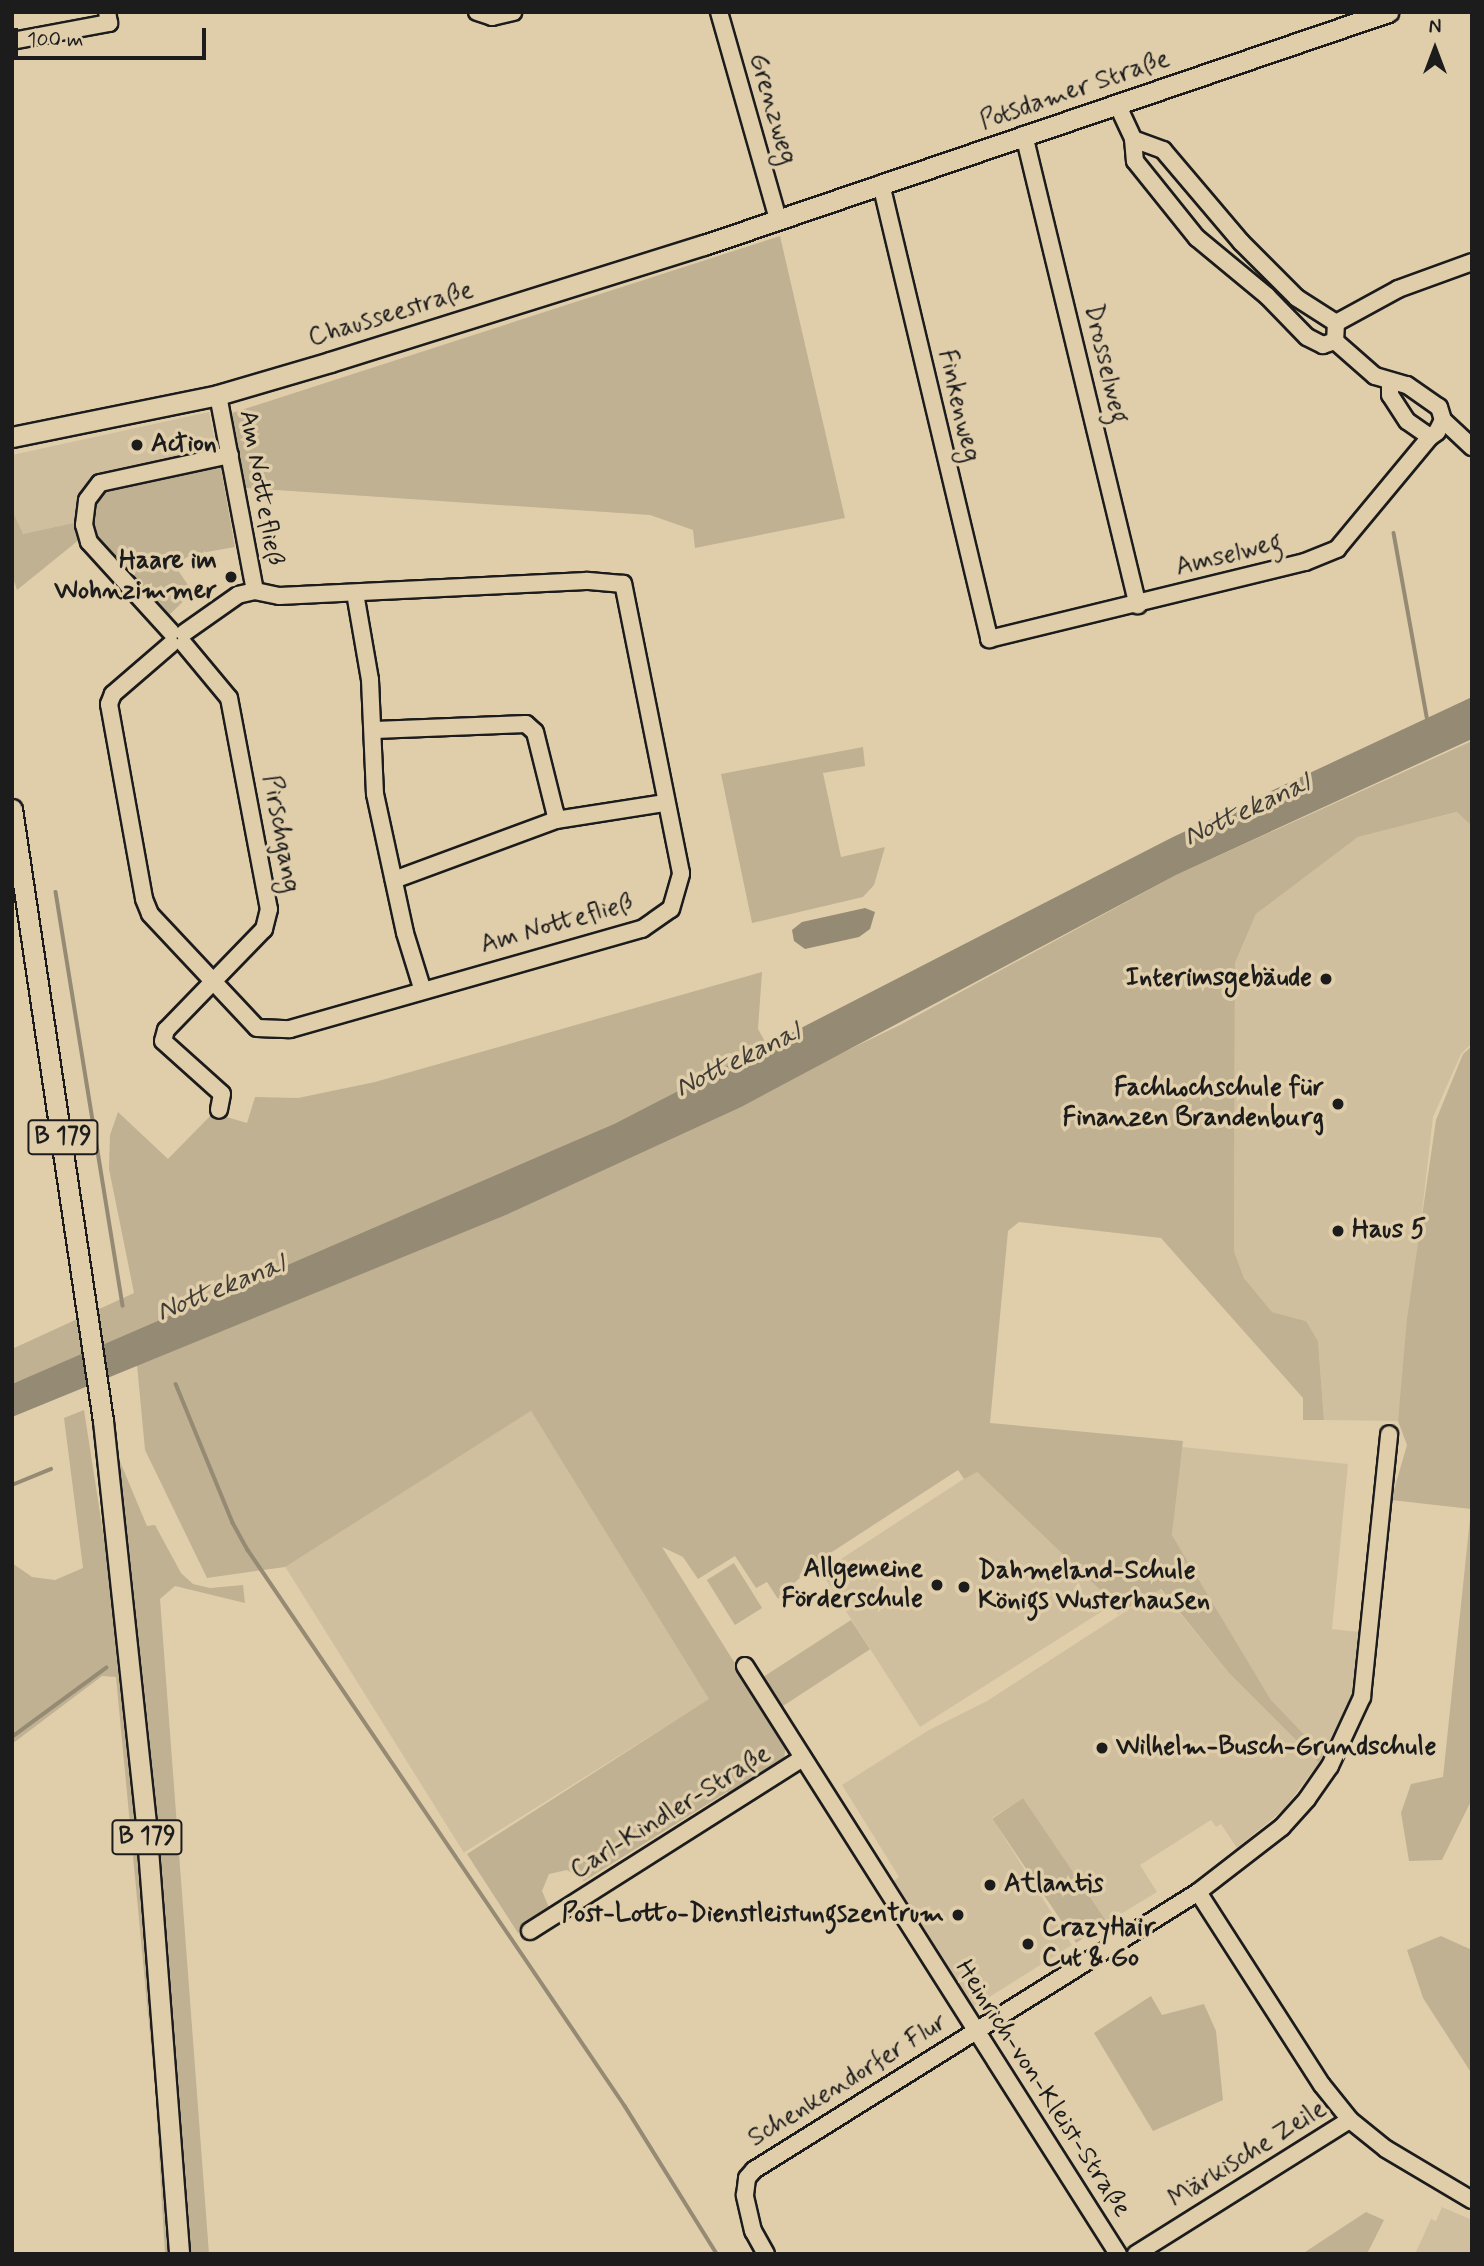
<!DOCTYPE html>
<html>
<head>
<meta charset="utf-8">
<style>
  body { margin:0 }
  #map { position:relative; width:1484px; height:2266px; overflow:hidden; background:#e0ceab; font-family:Mynerve,sans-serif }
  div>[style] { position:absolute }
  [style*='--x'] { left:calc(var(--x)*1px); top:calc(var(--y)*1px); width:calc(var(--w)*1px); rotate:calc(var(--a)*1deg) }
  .built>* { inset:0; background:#d0bf9f; transform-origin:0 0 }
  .green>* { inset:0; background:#c0b193; transform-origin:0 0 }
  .water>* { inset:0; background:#958a74 }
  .stream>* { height:3.5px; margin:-1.75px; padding:0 1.75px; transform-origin:1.75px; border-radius:1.75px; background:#958a74 }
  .roads { filter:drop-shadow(2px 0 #1c1c1c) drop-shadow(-2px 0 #1c1c1c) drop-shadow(0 2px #1c1c1c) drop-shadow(0 -2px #1c1c1c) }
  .minor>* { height:16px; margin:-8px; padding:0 8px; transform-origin:8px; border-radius:8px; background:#e0ceab }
  .major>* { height:19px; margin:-9.5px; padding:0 9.5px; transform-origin:9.5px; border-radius:9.5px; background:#e0ceab }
  .dots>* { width:19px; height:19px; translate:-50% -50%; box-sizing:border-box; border:4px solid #e0ceab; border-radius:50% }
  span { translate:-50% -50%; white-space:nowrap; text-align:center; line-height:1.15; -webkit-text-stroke:7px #e0ceab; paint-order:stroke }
  .shield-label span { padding:2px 5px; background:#e0ceab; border:2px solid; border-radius:5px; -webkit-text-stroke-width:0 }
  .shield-label { font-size:24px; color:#1c1c1c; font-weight:700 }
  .street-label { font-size:26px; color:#1c1c1c }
  .poi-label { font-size:26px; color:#1c1c1c; font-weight:700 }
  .left { translate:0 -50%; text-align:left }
  .right { translate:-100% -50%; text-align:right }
  .water-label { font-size:28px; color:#403d36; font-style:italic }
  .frame { position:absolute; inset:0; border:14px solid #1c1c1c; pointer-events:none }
  .north { position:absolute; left:1400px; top:14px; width:70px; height:70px; -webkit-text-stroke:5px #e0ceab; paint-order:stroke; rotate:0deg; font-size:19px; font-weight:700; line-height:28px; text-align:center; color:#1c1c1c }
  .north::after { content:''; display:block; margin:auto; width:24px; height:32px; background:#1c1c1c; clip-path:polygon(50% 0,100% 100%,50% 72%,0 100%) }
  .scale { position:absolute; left:14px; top:28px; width:192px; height:32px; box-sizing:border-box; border:4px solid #1c1c1c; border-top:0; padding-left:9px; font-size:21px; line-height:24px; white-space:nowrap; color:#1c1c1c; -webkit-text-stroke:5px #e0ceab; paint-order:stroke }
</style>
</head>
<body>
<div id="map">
  <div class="built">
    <i style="clip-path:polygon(209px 412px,218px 454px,100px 481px,78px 522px,24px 534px,18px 531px,12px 510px,12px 455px)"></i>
    <i style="clip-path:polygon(1458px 812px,1472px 826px,1472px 1043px,1461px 1054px,1433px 1117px,1398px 1421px,1324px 1420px,1318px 1341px,1306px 1321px,1272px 1312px,1244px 1278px,1234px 1251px,1235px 963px,1256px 914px,1358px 837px)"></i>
    <i style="left:531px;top:1411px;width:339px;height:291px;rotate:58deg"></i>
    <i style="clip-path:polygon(1182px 1447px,1348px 1464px,1332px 1629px,1360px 1632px,1353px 1703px,1323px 1754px,1271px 1700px,1172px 1535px)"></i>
    <i style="clip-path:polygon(976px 1471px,1115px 1603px,920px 1727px,821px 1572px)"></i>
    <i style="clip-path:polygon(1160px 1589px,1229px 1673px,1319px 1763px,1283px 1810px,1237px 1848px,1221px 1824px,1216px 1827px,1211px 1820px,1140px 1865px,1157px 1892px,1106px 1923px,1023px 1798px,992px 1818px,1072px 1945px,972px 2008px,892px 1882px,899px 1877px,842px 1785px,929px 1730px,987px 1701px)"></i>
    <i style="clip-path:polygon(1442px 2207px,1472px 2220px,1472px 2254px,1415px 2254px,1431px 2219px,1436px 2221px)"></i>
  </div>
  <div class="green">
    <i style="clip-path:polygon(780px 236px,845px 518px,695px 548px,693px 530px,650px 515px,246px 488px,232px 413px)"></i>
    <i style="clip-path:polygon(220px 463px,235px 547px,190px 555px,180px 562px,177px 569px,193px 592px,166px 618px,98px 544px,91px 526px,98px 497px,108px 488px)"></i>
    <i style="clip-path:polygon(12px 510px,23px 534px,78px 522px,80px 539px,17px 590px,12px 575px)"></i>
    <i style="clip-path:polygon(1472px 741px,1472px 826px,1457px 812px,1358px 837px,1256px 914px,1235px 963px,1234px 1251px,1244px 1278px,1272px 1312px,1306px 1321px,1318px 1341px,1324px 1420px,1303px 1420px,1303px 1398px,1161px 1238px,1019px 1222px,1008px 1231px,990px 1423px,1183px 1441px,1172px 1535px,1271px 1700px,1323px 1754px,1319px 1763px,1229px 1673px,1161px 1589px,1118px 1614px,1114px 1603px,977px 1472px,964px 1479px,958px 1470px,815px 1563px,778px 1599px,767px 1582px,756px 1588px,735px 1556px,698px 1579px,683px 1557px,662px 1547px,786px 1745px,784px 1759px,780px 1768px,736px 1796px,727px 1792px,584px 1881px,567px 1870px,549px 1874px,542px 1891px,551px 1912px,518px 1933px,467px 1854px,709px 1699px,531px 1411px,285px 1567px,207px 1578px,145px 1450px,137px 1365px,506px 1215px,900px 1025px,1176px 875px)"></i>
    <i style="clip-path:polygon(863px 747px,865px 766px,823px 773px,841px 857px,885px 847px,874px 885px,863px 897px,752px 923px,721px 774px)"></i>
    <i style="clip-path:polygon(762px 972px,758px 1029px,768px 1047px,614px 1124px,438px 1203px,12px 1384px,12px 1349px,134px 1293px,109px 1169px,110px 1135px,118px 1112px,168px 1159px,213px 1113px,247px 1123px,255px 1097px,298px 1098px,375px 1082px)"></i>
    <i style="clip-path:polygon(1472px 1046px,1472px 1799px,1442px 1860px,1409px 1861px,1401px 1813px,1411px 1784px,1443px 1777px,1471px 1509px,1391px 1500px,1407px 1445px,1398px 1421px,1407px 1319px,1436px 1120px,1463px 1054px)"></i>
    <i style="clip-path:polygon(84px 1410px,110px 1577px,135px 1793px,171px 2254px,165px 2254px,155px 2088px,116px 1677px,102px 1676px,12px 1744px,12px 1563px,32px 1577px,55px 1580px,83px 1568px,64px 1418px)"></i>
    <i style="clip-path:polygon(116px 1452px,147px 1526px,155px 1525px,181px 1573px,193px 1584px,210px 1588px,243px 1585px,245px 1603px,175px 1586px,160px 1599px,209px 2254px,189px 2254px,159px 1848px)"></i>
    <i style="left:734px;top:1563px;width:53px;height:32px;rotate:58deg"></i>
    <i style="left:851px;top:1620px;width:35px;height:108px;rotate:57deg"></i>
    <i style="left:1023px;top:1798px;width:150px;height:37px;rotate:56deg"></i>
    <i style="clip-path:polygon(1441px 1936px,1472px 1950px,1472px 2074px,1423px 1998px,1407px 1950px)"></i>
    <i style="clip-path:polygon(1151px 1996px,1162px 2015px,1204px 2004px,1216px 2031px,1223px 2100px,1153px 2131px,1094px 2033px)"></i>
    <i style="clip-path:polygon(1366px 2212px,1384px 2220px,1367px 2254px,1302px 2254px)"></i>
  </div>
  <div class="water">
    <i style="clip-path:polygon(1472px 697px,1472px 739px,1176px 875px,741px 1107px,506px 1215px,12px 1417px,12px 1384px,614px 1124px,1173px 837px)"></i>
    <i style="clip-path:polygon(865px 908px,875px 912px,870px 929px,859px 937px,805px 949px,794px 941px,792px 930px,802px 922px)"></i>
  </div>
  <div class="stream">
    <i style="--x:1394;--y:533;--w:187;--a:79.8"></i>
    <i style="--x:56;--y:892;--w:419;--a:80.8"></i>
    <i style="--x:176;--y:1384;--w:150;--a:67.7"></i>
    <i style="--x:233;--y:1523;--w:31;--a:61"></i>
    <i style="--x:248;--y:1550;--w:672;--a:55.86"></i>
    <i style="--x:625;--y:2106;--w:174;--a:58.1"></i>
    <i style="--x:12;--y:1485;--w:42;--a:-22.3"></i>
    <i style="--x:12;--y:1737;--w:117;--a:-36.3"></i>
  </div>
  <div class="roads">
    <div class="minor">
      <i style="--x:477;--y:12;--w:16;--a:18"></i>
      <i style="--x:492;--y:17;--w:22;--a:-13"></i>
      <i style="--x:719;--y:12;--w:215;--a:74.1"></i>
      <i style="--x:12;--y:41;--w:99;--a:-10.5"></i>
      <i style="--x:109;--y:23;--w:11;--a:-100"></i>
      <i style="--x:1117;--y:104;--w:38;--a:65"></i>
      <i style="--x:1133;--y:139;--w:22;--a:85"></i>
      <i style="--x:1135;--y:161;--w:99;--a:51.2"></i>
      <i style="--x:1197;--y:238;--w:91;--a:39.6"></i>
      <i style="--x:1267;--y:296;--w:57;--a:45.7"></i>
      <i style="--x:1307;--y:337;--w:18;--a:27"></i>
      <i style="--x:1323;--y:345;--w:13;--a:-18"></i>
      <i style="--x:1024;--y:135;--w:484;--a:76.4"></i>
      <i style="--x:1133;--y:139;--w:32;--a:20"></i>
      <i style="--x:1163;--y:150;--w:121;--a:49.7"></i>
      <i style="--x:1241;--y:242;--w:79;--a:45"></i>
      <i style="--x:1297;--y:298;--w:46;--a:32.7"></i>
      <i style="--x:1336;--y:323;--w:18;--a:93"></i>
      <i style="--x:881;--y:184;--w:468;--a:76.6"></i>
      <i style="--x:989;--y:639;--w:325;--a:-13.7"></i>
      <i style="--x:1305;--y:562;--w:35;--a:-22"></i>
      <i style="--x:1337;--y:549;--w:146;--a:-50.3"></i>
      <i style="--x:1336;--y:323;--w:71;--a:-28.7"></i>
      <i style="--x:1398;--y:289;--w:79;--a:-20"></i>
      <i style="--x:1335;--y:341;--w:53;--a:41.2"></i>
      <i style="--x:1375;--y:376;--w:33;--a:16"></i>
      <i style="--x:1407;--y:385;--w:39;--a:35"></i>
      <i style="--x:1439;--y:407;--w:14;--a:73"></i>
      <i style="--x:1443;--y:420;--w:13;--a:117"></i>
      <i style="--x:1437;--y:432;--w:9;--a:144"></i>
      <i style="--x:1430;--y:437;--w:28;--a:-145"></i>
      <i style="--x:1407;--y:421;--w:31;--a:-123"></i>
      <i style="--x:1390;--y:395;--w:13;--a:-90"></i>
      <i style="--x:218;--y:395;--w:199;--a:79.3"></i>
      <i style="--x:1443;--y:420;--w:40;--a:43"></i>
      <i style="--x:355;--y:593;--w:88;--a:80.2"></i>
      <i style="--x:370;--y:680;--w:114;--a:87.5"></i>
      <i style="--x:375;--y:794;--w:142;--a:77.8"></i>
      <i style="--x:405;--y:933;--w:58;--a:72.8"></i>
      <i style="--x:171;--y:632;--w:122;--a:-132.3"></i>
      <i style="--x:89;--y:542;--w:18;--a:-106"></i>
      <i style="--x:84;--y:525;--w:25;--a:-83"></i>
      <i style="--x:87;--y:500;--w:21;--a:-53"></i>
      <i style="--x:100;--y:483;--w:133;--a:-12.2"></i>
      <i style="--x:171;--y:644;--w:77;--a:139.2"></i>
      <i style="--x:113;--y:694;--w:11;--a:112"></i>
      <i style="--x:109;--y:704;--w:198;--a:79.8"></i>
      <i style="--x:144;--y:899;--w:16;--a:68"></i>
      <i style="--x:150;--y:914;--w:156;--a:46.8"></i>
      <i style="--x:257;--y:1028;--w:33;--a:2"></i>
      <i style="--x:290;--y:1029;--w:366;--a:-15.9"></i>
      <i style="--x:642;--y:929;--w:35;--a:-35"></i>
      <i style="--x:671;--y:909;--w:37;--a:-74"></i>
      <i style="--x:681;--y:873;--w:295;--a:-101.3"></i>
      <i style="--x:623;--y:584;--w:37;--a:-175"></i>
      <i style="--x:586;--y:581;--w:307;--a:177.2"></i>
      <i style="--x:279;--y:596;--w:25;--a:-168"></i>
      <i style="--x:255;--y:591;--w:17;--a:167"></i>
      <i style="--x:238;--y:595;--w:66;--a:144.9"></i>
      <i style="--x:184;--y:644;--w:70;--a:50.2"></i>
      <i style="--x:229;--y:698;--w:215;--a:79.3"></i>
      <i style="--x:269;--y:909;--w:21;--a:104"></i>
      <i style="--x:264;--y:929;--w:141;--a:134.1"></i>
      <i style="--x:166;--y:1030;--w:11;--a:105"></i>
      <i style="--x:163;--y:1041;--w:79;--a:41.9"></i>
      <i style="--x:222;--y:1094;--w:16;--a:101"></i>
      <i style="--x:375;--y:730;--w:151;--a:-2.3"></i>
      <i style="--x:526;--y:724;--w:12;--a:42"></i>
      <i style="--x:535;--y:732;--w:82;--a:76"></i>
      <i style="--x:555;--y:812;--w:8;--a:83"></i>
      <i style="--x:556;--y:820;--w:173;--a:159.7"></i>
      <i style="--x:556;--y:820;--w:109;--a:-8.9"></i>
      <i style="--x:745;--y:1666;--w:696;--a:57.61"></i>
      <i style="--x:1198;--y:1892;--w:229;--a:57.3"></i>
      <i style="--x:1322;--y:2085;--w:45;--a:51.3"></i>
      <i style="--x:1350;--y:2120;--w:46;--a:38.9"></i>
      <i style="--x:1386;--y:2149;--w:100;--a:30.7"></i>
      <i style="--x:530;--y:1931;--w:323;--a:-32.4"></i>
      <i style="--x:766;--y:2254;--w:26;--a:-119"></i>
      <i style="--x:753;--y:2231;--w:37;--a:-103"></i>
      <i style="--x:745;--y:2195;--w:17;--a:-83"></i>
      <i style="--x:747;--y:2178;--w:11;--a:-49"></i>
      <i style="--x:754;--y:2170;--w:524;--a:-32.05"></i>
      <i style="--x:1198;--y:1892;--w:106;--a:-37.7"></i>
      <i style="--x:1282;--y:1827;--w:38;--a:-48"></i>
      <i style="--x:1307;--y:1799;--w:40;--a:-55.1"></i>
      <i style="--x:1330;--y:1766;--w:76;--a:-65.1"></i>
      <i style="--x:1362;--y:1697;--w:264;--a:-84.1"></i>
      <i style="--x:1136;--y:2254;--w:252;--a:-32.1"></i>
    </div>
    <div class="major">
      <i style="--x:12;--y:437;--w:210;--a:-11.5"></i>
      <i style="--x:218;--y:395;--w:117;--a:-16.4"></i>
      <i style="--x:330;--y:362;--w:392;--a:-17.4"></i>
      <i style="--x:704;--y:245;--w:723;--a:-18.81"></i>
      <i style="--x:12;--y:809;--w:619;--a:81.54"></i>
      <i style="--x:103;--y:1421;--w:417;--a:83.9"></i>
      <i style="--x:147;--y:1836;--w:419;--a:85.6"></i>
    </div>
  </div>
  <div class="dots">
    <i style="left:137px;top:445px;background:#1c1c1c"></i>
    <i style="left:231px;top:577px;background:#1c1c1c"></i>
    <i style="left:1326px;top:979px;background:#1c1c1c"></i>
    <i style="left:1338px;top:1104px;background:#1c1c1c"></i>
    <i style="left:1338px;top:1231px;background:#1c1c1c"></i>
    <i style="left:937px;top:1585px;background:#1c1c1c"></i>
    <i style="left:964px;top:1587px;background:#1c1c1c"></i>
    <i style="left:1102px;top:1748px;background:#1c1c1c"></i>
    <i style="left:990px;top:1885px;background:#1c1c1c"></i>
    <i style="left:958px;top:1915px;background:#1c1c1c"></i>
    <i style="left:1028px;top:1944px;background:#1c1c1c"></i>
  </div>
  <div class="shield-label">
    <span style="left:63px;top:1137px">B 179</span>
    <span style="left:147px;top:1837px">B 179</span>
  </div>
  <div class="street-label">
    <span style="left:1075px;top:91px;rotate:-19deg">Potsdamer Straße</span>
    <span style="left:772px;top:109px;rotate:74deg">Grenzweg</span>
    <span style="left:391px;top:315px;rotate:-17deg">Chausseestraße</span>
    <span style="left:1105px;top:364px;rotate:77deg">Drosselweg</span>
    <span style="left:958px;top:406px;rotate:77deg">Finkenweg</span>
    <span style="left:260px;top:488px;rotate:80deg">Am Nottefließ</span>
    <span style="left:1229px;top:556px;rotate:-14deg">Amselweg</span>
    <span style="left:280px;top:834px;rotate:80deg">Pirschgang</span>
    <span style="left:557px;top:925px;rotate:-16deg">Am Nottefließ</span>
    <span style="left:671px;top:1813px;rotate:-32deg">Carl-Kindler-Straße</span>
    <span style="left:848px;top:2081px;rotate:-32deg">Schenkendorfer Flur</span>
    <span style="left:1042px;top:2089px;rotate:57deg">Heinrich-von-Kleist-Straße</span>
    <span style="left:1248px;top:2155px;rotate:-32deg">Märkische Zeile</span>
  </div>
  <div class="poi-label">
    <span class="left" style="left:151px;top:445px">Action</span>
    <span class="right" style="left:217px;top:577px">Haare im<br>Wohnzimmer</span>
    <span class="right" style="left:1312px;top:979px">Interimsgebäude</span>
    <span class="right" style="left:1324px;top:1104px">Fachhochschule für<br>Finanzen Brandenburg</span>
    <span class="left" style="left:1352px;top:1231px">Haus 5</span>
    <span class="right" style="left:923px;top:1585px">Allgemeine<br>Förderschule</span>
    <span class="left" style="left:978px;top:1587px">Dahmeland-Schule<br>Königs Wusterhausen</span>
    <span class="left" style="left:1116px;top:1748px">Wilhelm-Busch-Grundschule</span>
    <span class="left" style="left:1004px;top:1885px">Atlantis</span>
    <span class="right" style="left:944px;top:1915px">Post-Lotto-Dienstleistungszentrum</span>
    <span class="left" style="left:1042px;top:1944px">CrazyHair<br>Cut &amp; Go</span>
  </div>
  <div class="water-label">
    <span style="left:1247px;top:811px;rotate:-25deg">Nottekanal</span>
    <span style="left:738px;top:1061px;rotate:-26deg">Nottekanal</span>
    <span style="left:221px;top:1289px;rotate:-22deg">Nottekanal</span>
  </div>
  <div class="frame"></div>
  <div class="north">N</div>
  <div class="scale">100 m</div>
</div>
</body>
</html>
